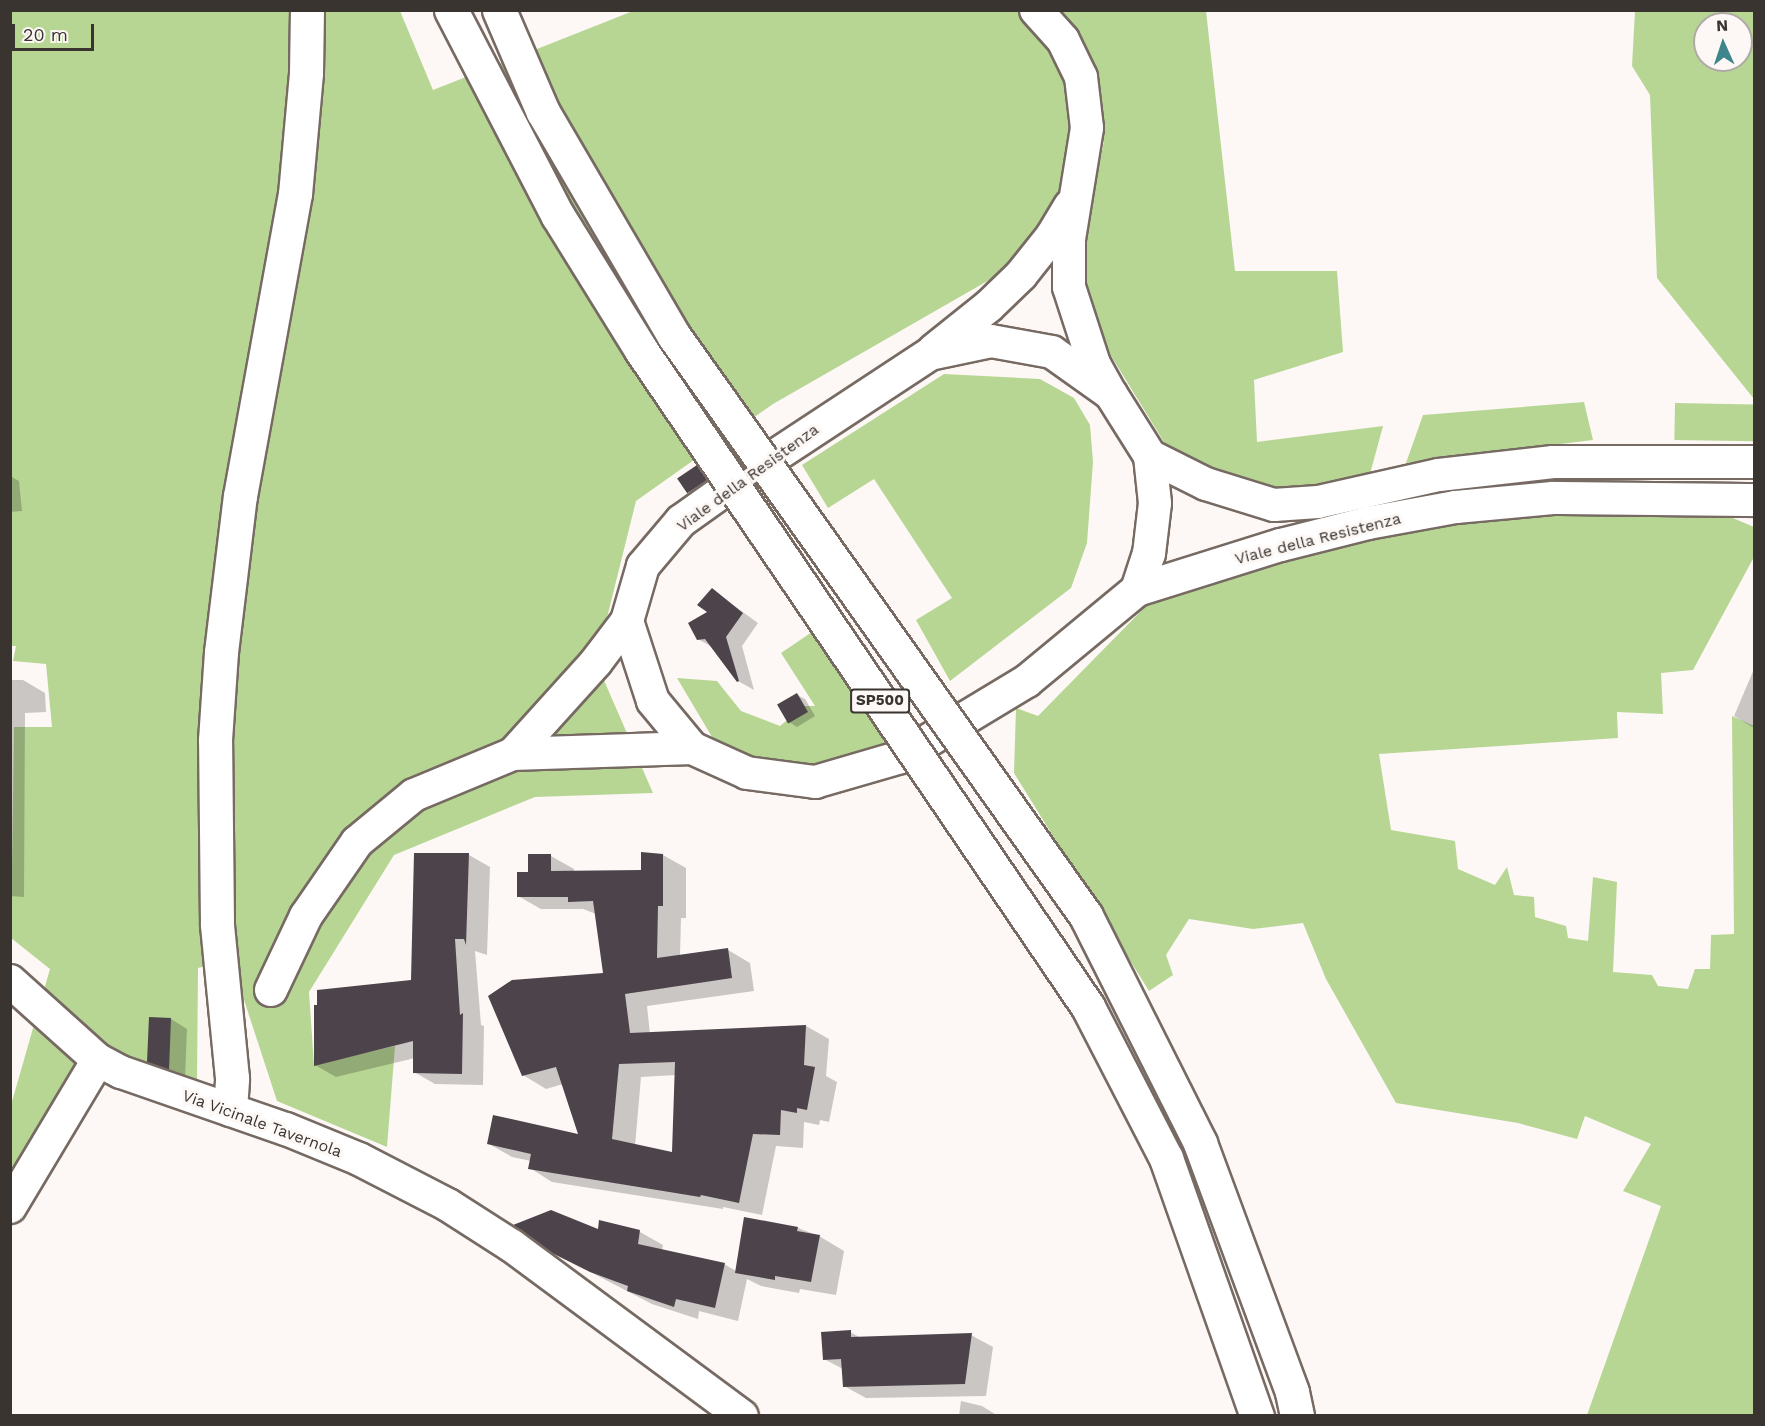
<!DOCTYPE html>
<html>
<head>
<meta charset="utf-8">
<style>
  body { margin:0 }
  #map { position:relative; width:1765px; height:1426px; overflow:hidden; background:#fdf8f5; font-family:"Work Sans",sans-serif }
  div>[style] { position:absolute }
  [style*='--x'] { left:calc(var(--x)*1px); top:calc(var(--y)*1px); width:calc(var(--w)*1px); rotate:calc(var(--a)*1deg) }
  .green>* { inset:0; background:#b7d694; transform-origin:0 0 }
  .shadow>* { inset:0; background:#0003 }
  .building>* { inset:0; background:#4d434a; transform-origin:0 0 }
  .roads { filter:drop-shadow(2px 0 #766a63) drop-shadow(-2px 0 #766a63) drop-shadow(0 2px #766a63) drop-shadow(0 -2px #766a63) }
  .minor>* { height:32px; margin:-16px; padding:0 16px; transform-origin:16px; border-radius:16px; background:#fff }
  .highway>* { height:33px; margin:-16.5px; padding:0 16.5px; transform-origin:16.5px; border-radius:16.5px; background:#fff }
  .bridges { filter:drop-shadow(2px 0 #766a63) drop-shadow(-2px 0 #766a63) drop-shadow(0 2px #766a63) drop-shadow(0 -2px #766a63) }
  .highway-bridge>* { height:33px; margin:-16.5px; padding:0 16.5px; transform-origin:16.5px; border-radius:16.5px; background:#fff }
  span { translate:-50% -50%; white-space:nowrap; text-align:center; line-height:1.15; -webkit-text-stroke:6px #fdf8f5; paint-order:stroke }
  .shield-label span { padding:2px 4px; background:#fdf8f5; border:2px solid; border-radius:4px; -webkit-text-stroke-width:0 }
  .shield-label { font-size:15px; color:#393430; font-weight:700 }
  .street-label { font-size:16px; color:#393430 }
  .frame { position:absolute; inset:0; border:12px solid #393430; pointer-events:none }
  .north { position:absolute; left:1693px; top:12px; width:60px; height:60px; box-sizing:border-box; background:#fdf8f5; border:2px solid #afaaa6; border-radius:50%; rotate:357deg; font-size:16px; font-weight:700; line-height:24px; text-align:center; color:#393430 }
  .north::after { content:''; display:block; margin:auto; width:21px; height:27px; background:#3e868b; clip-path:polygon(50% 0,100% 100%,50% 72%,0 100%) }
  .scale { position:absolute; left:12px; top:24px; width:82px; height:27px; box-sizing:border-box; border:3px solid #393430; border-top:0; padding-left:8px; font-size:18px; line-height:21px; white-space:nowrap; color:#393430; -webkit-text-stroke:4px #fdf8f5; paint-order:stroke }
</style>
</head>
<body>
<div id="map">
  <div class="green">
    <i style="clip-path:polygon(11px 11px,400px 11px,433px 90px,633px 11px,1206px 11px,1235px 271px,1337px 271px,1343px 352px,1254px 380px,1257px 442px,1383px 426px,1370px 474px,1284px 492px,1221px 473px,1167px 447px,1094px 328px,1082px 270px,1090px 210px,1104px 141px,1040px 251px,773px 404px,636px 501px,596px 662px,653px 793px,535px 797px,394px 855px,309px 992px,314px 1065px,395px 1046px,387px 1147px,277px 1101px,231px 960px,198px 968px,197px 1082px,117px 1055px,11px 1192px,11px 1105px,50px 969px,11px 938px,14px 727px,52px 727px,46px 664px,13px 661px,16px 646px,11px 646px)"></i>
    <i style="clip-path:polygon(evenodd,1635px 11px,1754px 11px,1754px 399px,1657px 278px,1650px 95px,1632px 66px,1635px 11px,1705px 24px,1741px 24px,1741px 60px,1705px 60px,1705px 24px)"></i>
    <i style="clip-path:polygon(944px 374px,1040px 379px,1074px 398px,1090px 425px,1093px 462px,1087px 543px,1071px 588px,950px 681px,916px 620px,952px 598px,874px 479px,828px 508px,802px 465px)"></i>
    <i style="clip-path:polygon(1584px 402px,1593px 440px,1406px 463px,1423px 415px)"></i>
    <i style="left:1675px;top:403px;width:79px;height:37px;rotate:1deg"></i>
    <i style="clip-path:polygon(1617px 506px,1721px 513px,1754px 527px,1754px 557px,1693px 670px,1661px 673px,1663px 714px,1617px 712px,1618px 738px,1379px 754px,1391px 830px,1455px 841px,1458px 869px,1495px 885px,1507px 867px,1514px 895px,1534px 897px,1535px 917px,1566px 926px,1568px 938px,1588px 941px,1593px 877px,1617px 882px,1613px 972px,1652px 975px,1658px 986px,1688px 989px,1695px 969px,1710px 969px,1711px 935px,1734px 934px,1732px 716px,1754px 726px,1754px 1415px,1587px 1415px,1661px 1206px,1623px 1191px,1651px 1144px,1585px 1116px,1577px 1139px,1518px 1123px,1396px 1103px,1326px 979px,1303px 923px,1253px 929px,1189px 919px,1166px 955px,1173px 975px,1149px 991px,1014px 773px,1016px 708px,1038px 716px,1145px 607px,1234px 569px,1397px 527px)"></i>
    <i style="clip-path:polygon(812px 632px,893px 745px,837px 765px,769px 765px,712px 737px,677px 678px,717px 681px,741px 711px,780px 726px,804px 706px,815px 706px,781px 653px)"></i>
  </div>
  <div class="shadow">
    <i style="clip-path:polygon(697px 467px,705px 472px,714px 485px,697px 497px,690px 492px)"></i>
    <i style="clip-path:polygon(10px 476px,19px 481px,22px 511px,10px 512px)"></i>
    <i style="clip-path:polygon(712px 590px,758px 623px,742px 646px,754px 690px,738px 681px,714px 648px,698px 639px,710px 613px)"></i>
    <i style="clip-path:polygon(1754px 669px,1754px 728px,1734px 716px)"></i>
    <i style="clip-path:polygon(10px 680px,23px 680px,45px 693px,46px 712px,25px 713px,24px 897px,10px 896px)"></i>
    <i style="clip-path:polygon(797px 695px,805px 699px,815px 716px,797px 727px,789px 722px)"></i>
    <i style="clip-path:polygon(469px 855px,490px 867px,487px 955px,475px 951px,481px 1025px,484px 1026px,483px 1085px,435px 1084px,414px 1072px,415px 1058px,336px 1077px,315px 1065px,412px 981px)"></i>
    <i style="clip-path:polygon(evenodd,663px 855px,686px 868px,686px 918px,681px 918px,680px 956px,728px 950px,750px 963px,754px 991px,647px 1006px,650px 1034px,806px 1026px,829px 1039px,826px 1076px,837px 1082px,829px 1122px,820px 1120px,819px 1125px,804px 1122px,803px 1148px,776px 1146px,762px 1215px,723px 1207px,723px 1209px,552px 1182px,530px 1168px,531px 1161px,512px 1157px,489px 1144px,580px 1136px,563px 1084px,546px 1089px,523px 1075px,605px 974px,596px 914px,583px 909px,541px 909px,518px 896px,529px 873px,551px 856px,574px 869px,574px 873px,642px 872px,663px 855px,676px 1075px,674px 1154px,635px 1146px,641px 1077px,676px 1075px)"></i>
    <i style="clip-path:polygon(171px 1019px,187px 1029px,185px 1078px,149px 1061px)"></i>
    <i style="clip-path:polygon(600px 1222px,640px 1232px,663px 1245px,662px 1251px,724px 1264px,736px 1271px,798px 1228px,819px 1236px,844px 1251px,836px 1295px,800px 1289px,799px 1293px,761px 1286px,747px 1279px,738px 1321px,699px 1311px,698px 1319px,652px 1304px,552px 1252px,599px 1231px)"></i>
    <i style="clip-path:polygon(850px 1332px,861px 1338px,971px 1335px,993px 1347px,986px 1396px,866px 1398px,844px 1386px,843px 1369px,824px 1359px)"></i>
    <i style="clip-path:polygon(961px 1401px,982px 1406px,998px 1416px,959px 1416px)"></i>
  </div>
  <div class="building">
    <i style="left:697px;top:465px;width:18px;height:24px;rotate:56deg"></i>
    <i style="clip-path:polygon(712px 588px,743px 613px,726px 637px,739px 681px,737px 682px,705px 639px,697px 640px,688px 623px,707px 612px,697px 605px)"></i>
    <i style="left:797px;top:693px;width:22px;height:23px;rotate:60deg"></i>
    <i style="clip-path:polygon(evenodd,641px 852px,663px 854px,663px 906px,658px 906px,657px 958px,728px 948px,732px 978px,625px 994px,630px 1033px,806px 1025px,804px 1065px,815px 1067px,807px 1110px,797px 1108px,797px 1113px,781px 1110px,780px 1135px,753px 1134px,739px 1203px,701px 1195px,700px 1197px,528px 1169px,531px 1154px,487px 1144px,493px 1115px,578px 1134px,556px 1067px,522px 1076px,488px 996px,512px 980px,603px 973px,593px 901px,568px 902px,568px 897px,517px 897px,517px 872px,528px 872px,528px 854px,551px 854px,551px 871px,641px 870px,641px 852px,675px 1062px,672px 1152px,612px 1139px,619px 1064px,675px 1062px)"></i>
    <i style="clip-path:polygon(414px 853px,469px 853px,466px 945px,464px 939px,455px 939px,460px 1015px,463px 1013px,462px 1074px,413px 1073px,413px 1041px,314px 1066px,314px 1005px,317px 1005px,317px 990px,411px 980px)"></i>
    <i style="clip-path:polygon(149px 1017px,171px 1018px,169px 1070px,147px 1062px)"></i>
    <i style="clip-path:polygon(551px 1210px,598px 1229px,599px 1220px,640px 1230px,638px 1244px,725px 1263px,715px 1308px,676px 1299px,674px 1307px,627px 1291px,628px 1286px,590px 1272px,552px 1253px,513px 1225px)"></i>
    <i style="clip-path:polygon(744px 1217px,798px 1227px,797px 1231px,820px 1235px,811px 1282px,775px 1276px,775px 1280px,735px 1273px)"></i>
    <i style="clip-path:polygon(851px 1330px,851px 1337px,972px 1333px,965px 1384px,843px 1387px,841px 1359px,823px 1360px,821px 1332px)"></i>
  </div>
  <div class="roads">
    <div class="minor">
      <i style="--x:1036;--y:10;--w:40;--a:48"></i>
      <i style="--x:1063;--y:40;--w:41;--a:64.1"></i>
      <i style="--x:1081;--y:77;--w:51;--a:83.3"></i>
      <i style="--x:1087;--y:128;--w:112;--a:99.2"></i>
      <i style="--x:1069;--y:239;--w:48;--a:90"></i>
      <i style="--x:1069;--y:287;--w:81;--a:72"></i>
      <i style="--x:1094;--y:364;--w:31;--a:61"></i>
      <i style="--x:934;--y:350;--w:70;--a:-38.7"></i>
      <i style="--x:989;--y:306;--w:45;--a:-44.1"></i>
      <i style="--x:1021;--y:275;--w:50;--a:-51.5"></i>
      <i style="--x:1052;--y:236;--w:35;--a:-59"></i>
      <i style="--x:1150;--y:456;--w:63;--a:26.6"></i>
      <i style="--x:1206;--y:484;--w:71;--a:17.2"></i>
      <i style="--x:1274;--y:505;--w:44;--a:-3.9"></i>
      <i style="--x:1318;--y:502;--w:124;--a:-12.6"></i>
      <i style="--x:1439;--y:475;--w:115;--a:-6.5"></i>
      <i style="--x:1553;--y:462;--w:201;--a:0"></i>
      <i style="--x:1137;--y:590;--w:38;--a:-72"></i>
      <i style="--x:1149;--y:554;--w:51;--a:-83.3"></i>
      <i style="--x:1155;--y:503;--w:47;--a:-96.1"></i>
      <i style="--x:1150;--y:456;--w:73;--a:-122.2"></i>
      <i style="--x:1111;--y:394;--w:72;--a:-144.6"></i>
      <i style="--x:1052;--y:352;--w:62;--a:-169.8"></i>
      <i style="--x:991;--y:341;--w:62;--a:168"></i>
      <i style="--x:930;--y:354;--w:219;--a:146.7"></i>
      <i style="--x:747;--y:474;--w:81;--a:144.5"></i>
      <i style="--x:681;--y:521;--w:59;--a:130.2"></i>
      <i style="--x:643;--y:566;--w:57;--a:106.2"></i>
      <i style="--x:627;--y:621;--w:84;--a:72"></i>
      <i style="--x:653;--y:701;--w:61;--a:50.3"></i>
      <i style="--x:692;--y:748;--w:60;--a:24.4"></i>
      <i style="--x:747;--y:773;--w:69;--a:7.5"></i>
      <i style="--x:815;--y:782;--w:90;--a:-16.2"></i>
      <i style="--x:901;--y:757;--w:147;--a:-31.1"></i>
      <i style="--x:1027;--y:681;--w:143;--a:-39.6"></i>
      <i style="--x:1137;--y:590;--w:151;--a:-17.4"></i>
      <i style="--x:1281;--y:545;--w:90;--a:-14.2"></i>
      <i style="--x:1368;--y:523;--w:89;--a:-10.3"></i>
      <i style="--x:1456;--y:507;--w:97;--a:-5.3"></i>
      <i style="--x:1553;--y:498;--w:201;--a:0.6"></i>
      <i style="--x:513;--y:754;--w:124;--a:-47.9"></i>
      <i style="--x:596;--y:662;--w:51;--a:-52.9"></i>
      <i style="--x:10;--y:981;--w:118;--a:41.9"></i>
      <i style="--x:98;--y:1060;--w:26;--a:28"></i>
      <i style="--x:121;--y:1072;--w:175;--a:19.1"></i>
      <i style="--x:286;--y:1129;--w:79;--a:22.3"></i>
      <i style="--x:359;--y:1159;--w:100;--a:27.3"></i>
      <i style="--x:448;--y:1205;--w:76;--a:32.6"></i>
      <i style="--x:512;--y:1246;--w:286;--a:36.5"></i>
      <i style="--x:271;--y:990;--w:82;--a:-64.7"></i>
      <i style="--x:306;--y:916;--w:90;--a:-55.4"></i>
      <i style="--x:357;--y:842;--w:74;--a:-39.5"></i>
      <i style="--x:414;--y:795;--w:107;--a:-22.5"></i>
      <i style="--x:513;--y:754;--w:179;--a:-1.9"></i>
      <i style="--x:10;--y:1207;--w:171;--a:-59.1"></i>
    </div>
    <div class="highway">
      <i style="--x:230;--y:1109;--w:31;--a:-86"></i>
      <i style="--x:232;--y:1078;--w:155;--a:-95.6"></i>
      <i style="--x:217;--y:924;--w:184;--a:-90.6"></i>
      <i style="--x:215;--y:740;--w:88;--a:-86.1"></i>
      <i style="--x:221;--y:652;--w:157;--a:-83.1"></i>
      <i style="--x:240;--y:496;--w:307;--a:-79.7"></i>
      <i style="--x:295;--y:194;--w:121;--a:-84.8"></i>
      <i style="--x:306;--y:73;--w:63;--a:-89.1"></i>
    </div>
  </div>
  <div class="bridges">
    <div class="highway-bridge">
      <i style="--x:451;--y:10;--w:232;--a:62.6"></i>
      <i style="--x:558;--y:216;--w:158;--a:58.2"></i>
      <i style="--x:641;--y:350;--w:795;--a:55.77"></i>
      <i style="--x:1088;--y:1007;--w:170;--a:62.7"></i>
      <i style="--x:1166;--y:1158;--w:274;--a:70.6"></i>
      <i style="--x:499;--y:10;--w:111;--a:66.7"></i>
      <i style="--x:543;--y:112;--w:259;--a:59.7"></i>
      <i style="--x:674;--y:336;--w:711;--a:54.61"></i>
      <i style="--x:1086;--y:916;--w:254;--a:63.3"></i>
      <i style="--x:1200;--y:1143;--w:265;--a:69.7"></i>
      <i style="--x:1292;--y:1392;--w:25;--a:78"></i>
    </div>
  </div>
  <div class="shield-label">
    <span style="left:880px;top:701px">SP500</span>
  </div>
  <div class="street-label">
    <span style="left:748px;top:478px;rotate:-36deg">Viale della Resistenza</span>
    <span style="left:1318px;top:539px;rotate:-14deg">Viale della Resistenza</span>
    <span style="left:262px;top:1124px;rotate:20deg">Via Vicinale Tavernola</span>
  </div>
  <div class="frame"></div>
  <div class="north">N</div>
  <div class="scale">20 m</div>
</div>
</body>
</html>
